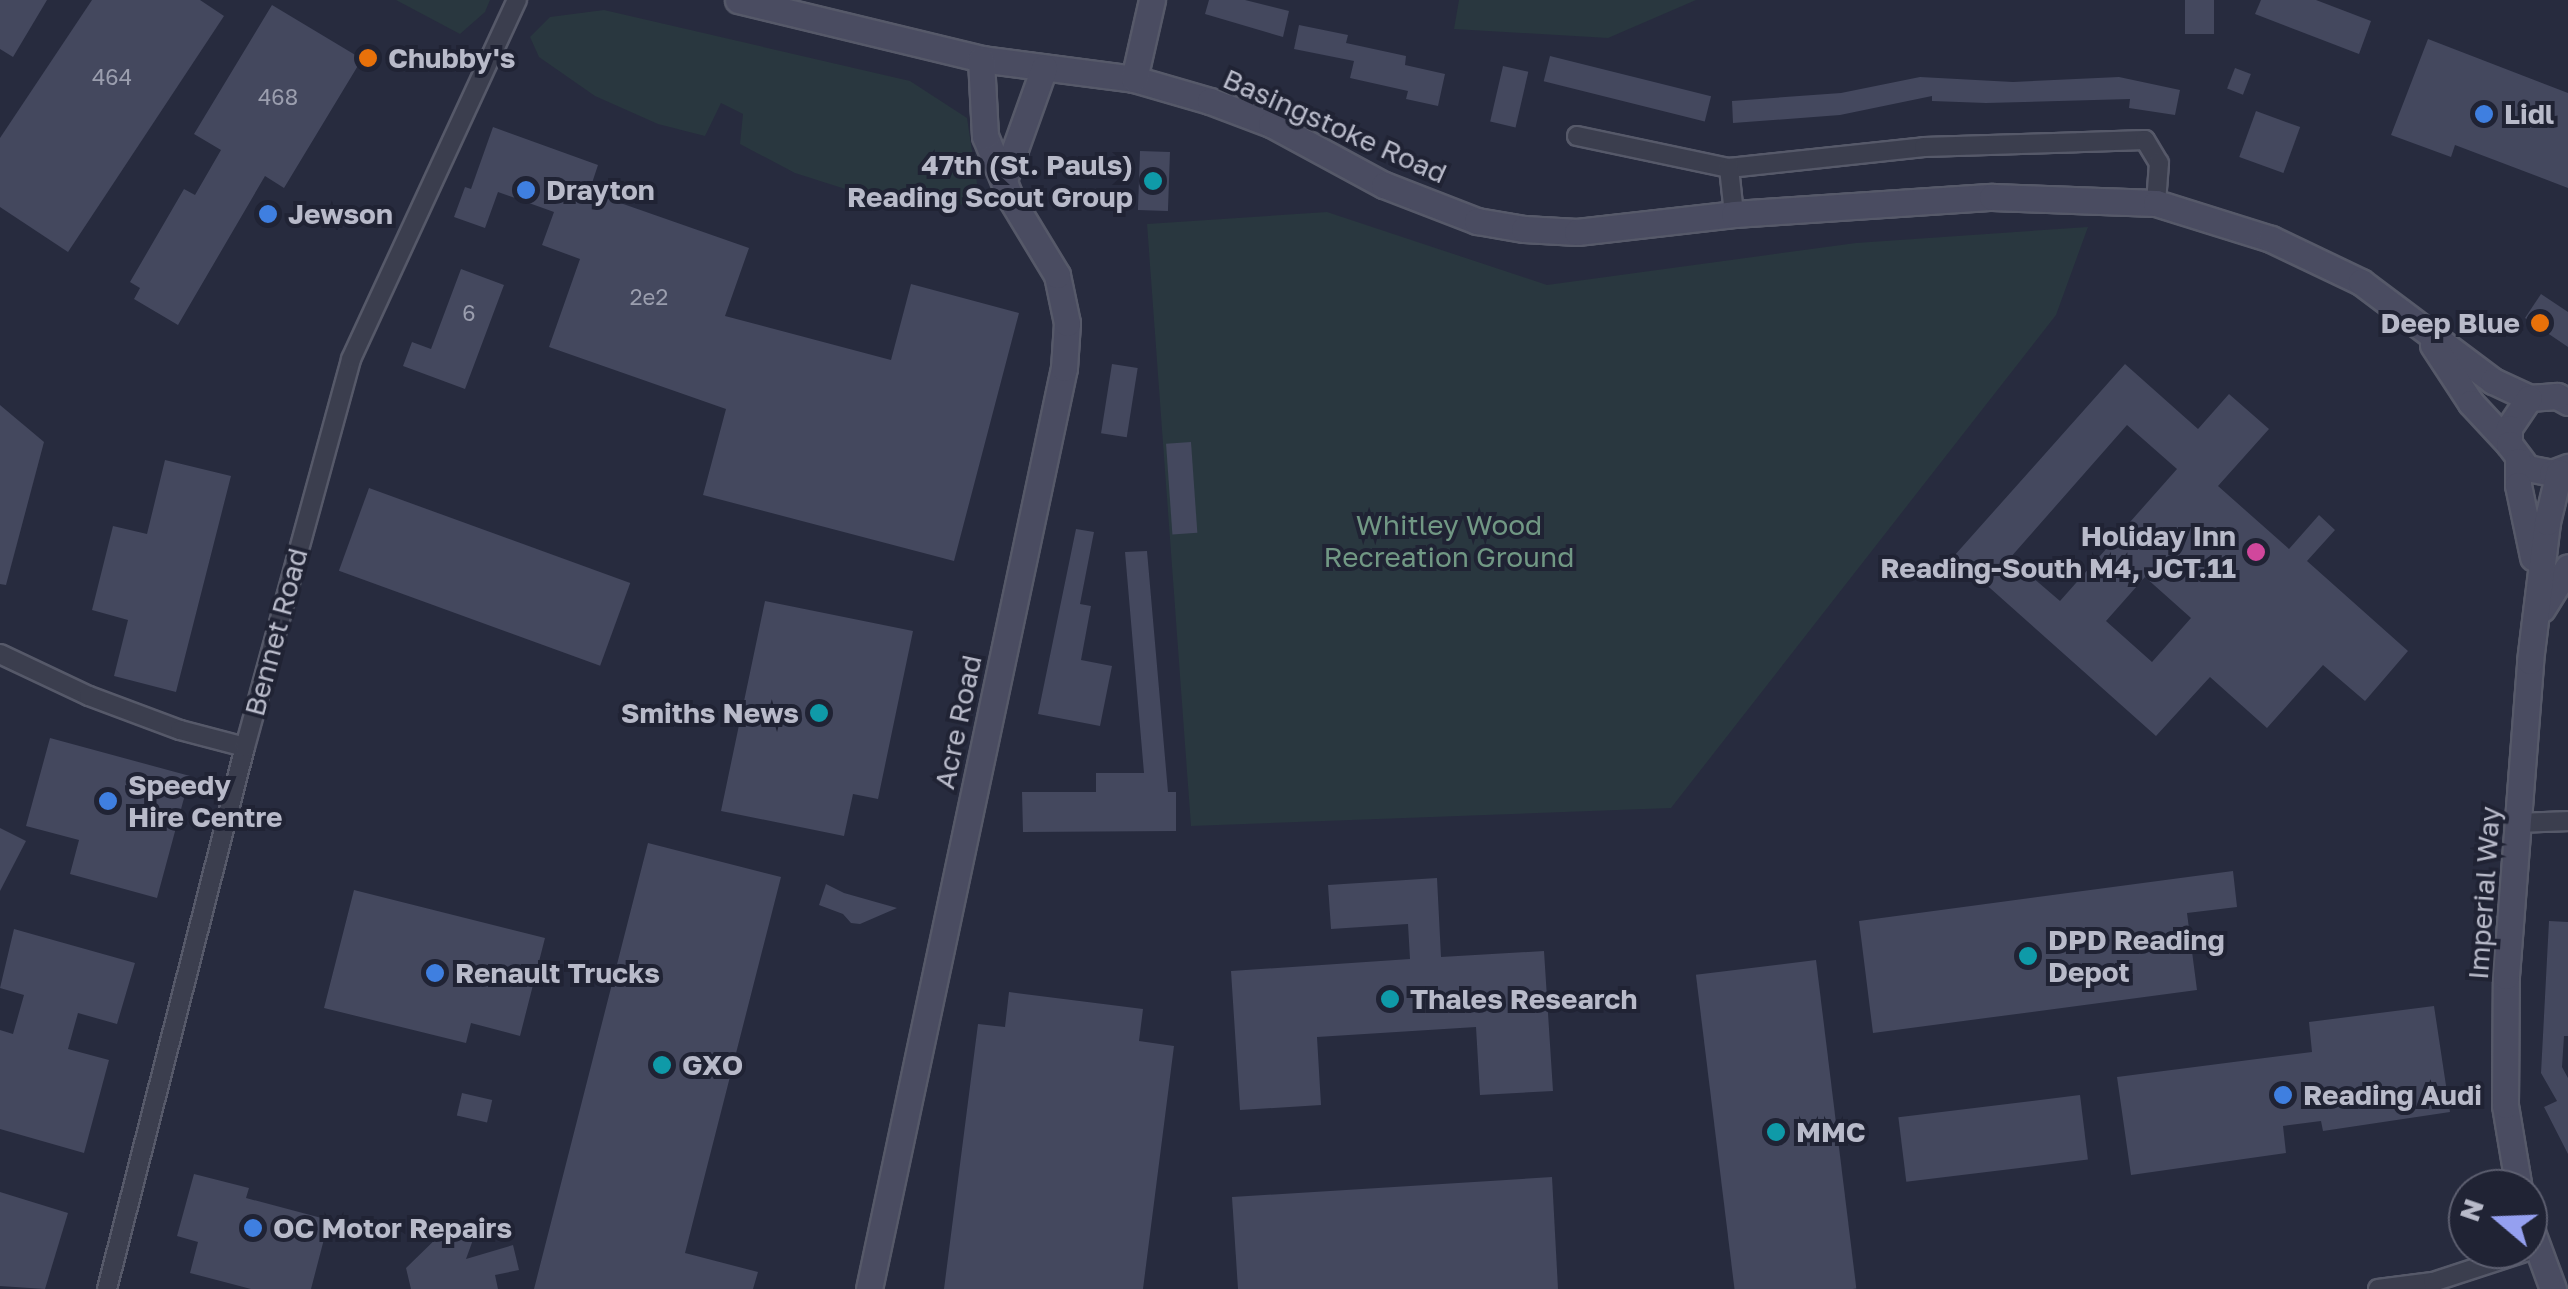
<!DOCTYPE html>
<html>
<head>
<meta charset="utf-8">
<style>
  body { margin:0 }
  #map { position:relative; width:2568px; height:1289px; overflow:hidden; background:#272b3e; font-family:"Golos Text",sans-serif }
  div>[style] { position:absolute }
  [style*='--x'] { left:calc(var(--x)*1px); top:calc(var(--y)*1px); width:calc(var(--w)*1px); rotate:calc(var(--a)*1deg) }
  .green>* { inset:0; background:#29373f }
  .building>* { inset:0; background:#44485e; transform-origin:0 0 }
  .roads { filter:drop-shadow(2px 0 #565969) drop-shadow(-2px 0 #565969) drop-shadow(0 2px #565969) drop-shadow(0 -2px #565969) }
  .street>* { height:18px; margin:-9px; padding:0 9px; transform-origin:9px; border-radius:9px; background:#3b3e4e }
  .secondary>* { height:25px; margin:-12.5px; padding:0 12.5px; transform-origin:12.5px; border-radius:12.5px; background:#4a4c61 }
  .dots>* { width:28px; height:28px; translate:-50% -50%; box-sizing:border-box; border:5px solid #202334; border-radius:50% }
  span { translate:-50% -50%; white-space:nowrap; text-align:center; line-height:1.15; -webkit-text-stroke:8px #202334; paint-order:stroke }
  .number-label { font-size:22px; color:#9b9eae }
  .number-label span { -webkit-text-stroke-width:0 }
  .poi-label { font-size:28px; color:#b8bac9; font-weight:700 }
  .left { translate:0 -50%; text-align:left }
  .right { translate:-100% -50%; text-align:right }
  .street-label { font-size:28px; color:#b8bac9 }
  .park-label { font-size:28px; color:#719884 }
  .north { position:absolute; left:2448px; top:1169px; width:100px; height:100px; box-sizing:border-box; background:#202334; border:2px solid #5d5f70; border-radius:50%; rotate:289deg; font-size:28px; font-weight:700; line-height:40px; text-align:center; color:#b8bac9 }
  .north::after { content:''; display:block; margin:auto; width:35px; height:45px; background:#95a0f0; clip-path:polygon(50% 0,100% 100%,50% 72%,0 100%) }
</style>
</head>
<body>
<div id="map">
  <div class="green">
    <i style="clip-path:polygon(396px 0,490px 0,485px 12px,460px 34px)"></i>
    <i style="clip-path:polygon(1459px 0,1696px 0,1608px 38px,1454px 29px)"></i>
    <i style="clip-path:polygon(604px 10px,910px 81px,967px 118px,978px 190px,954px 211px,880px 200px,795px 173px,740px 144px,743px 114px,721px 103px,705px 136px,658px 124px,595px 96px,539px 57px,530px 37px,550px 17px)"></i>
    <i style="clip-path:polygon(1327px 212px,1547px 285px,1856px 243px,2088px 227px,2056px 315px,1671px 808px,1191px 826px,1147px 224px)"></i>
  </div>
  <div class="building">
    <i style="clip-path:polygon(0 0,47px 0,13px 57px,0 49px)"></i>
    <i style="clip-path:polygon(92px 0,200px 0,224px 16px,68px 252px,0 207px,0 138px)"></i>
    <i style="clip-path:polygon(1209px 0,1245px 0,1289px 11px,1283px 37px,1205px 14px)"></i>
    <i style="left:2185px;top:0;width:29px;height:34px"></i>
    <i style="clip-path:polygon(2261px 0,2316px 0,2371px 21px,2359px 54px,2255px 14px)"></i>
    <i style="clip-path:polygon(272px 5px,362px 59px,284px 188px,265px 176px,178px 325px,134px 299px,140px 288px,130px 282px,184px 189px,195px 195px,221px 150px,194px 134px)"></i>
    <i style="clip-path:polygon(1299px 25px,1348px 35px,1346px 43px,1406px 56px,1405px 65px,1445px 74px,1438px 106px,1406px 99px,1408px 91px,1350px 78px,1354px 61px,1294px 49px)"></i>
    <i style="clip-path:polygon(2428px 39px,2568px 93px,2568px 188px,2455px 145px,2451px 157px,2391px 135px)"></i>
    <i style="left:1550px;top:56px;width:166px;height:26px;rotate:14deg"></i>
    <i style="left:1503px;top:66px;width:26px;height:57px;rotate:13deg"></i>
    <i style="left:2235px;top:68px;width:17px;height:22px;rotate:21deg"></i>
    <i style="clip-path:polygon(1920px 77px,2013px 82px,2119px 77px,2180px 90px,2175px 115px,2129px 108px,2130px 99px,1986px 103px,1932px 101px,1932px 96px,1840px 115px,1733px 123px,1732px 101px,1841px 93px)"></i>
    <i style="left:2256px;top:111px;width:47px;height:49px;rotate:20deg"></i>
    <i style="clip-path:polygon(493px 127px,598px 165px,589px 192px,749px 248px,725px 316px,891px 360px,911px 284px,1019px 313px,954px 561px,703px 495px,726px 409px,549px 347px,580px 259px,542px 245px,554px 212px,498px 192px,485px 228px,454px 217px,465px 187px,471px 189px)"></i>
    <i style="left:1140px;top:151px;width:30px;height:59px;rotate:2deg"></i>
    <i style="clip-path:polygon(461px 269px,504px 285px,465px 389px,403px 366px,412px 342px,431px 349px)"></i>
    <i style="clip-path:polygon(2541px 294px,2568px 312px,2568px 347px,2525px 318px)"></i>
    <i style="left:1112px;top:364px;width:26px;height:70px;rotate:9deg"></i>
    <i style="clip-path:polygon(evenodd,2125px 364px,2198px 429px,2229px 394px,2269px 429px,2218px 486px,2289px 549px,2319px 515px,2335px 530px,2307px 561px,2408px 651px,2365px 701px,2323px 665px,2267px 728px,2210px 677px,2156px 736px,1954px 556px,2125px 364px,2127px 425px,2177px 469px,2060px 601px,2010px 558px,2127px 425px,2125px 364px,2145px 577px,2191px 618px,2152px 662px,2106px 621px,2145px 577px)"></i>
    <i style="clip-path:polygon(0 405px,44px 442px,6px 585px,0 584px)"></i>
    <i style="left:1191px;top:442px;width:91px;height:25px;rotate:86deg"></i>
    <i style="clip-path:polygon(165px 460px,231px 476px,176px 692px,114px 676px,128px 620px,92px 610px,113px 526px,147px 534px)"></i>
    <i style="left:369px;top:488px;width:278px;height:88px;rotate:20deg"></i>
    <i style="clip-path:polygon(1076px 529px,1094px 532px,1080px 604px,1091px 606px,1081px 660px,1112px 666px,1100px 726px,1038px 714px)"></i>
    <i style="clip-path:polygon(1147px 551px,1168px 792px,1176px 792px,1176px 831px,1023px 832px,1022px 792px,1096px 792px,1096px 773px,1144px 773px,1125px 552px)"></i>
    <i style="clip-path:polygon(765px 601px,913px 631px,878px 799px,853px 794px,844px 836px,721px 811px)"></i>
    <i style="clip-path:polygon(50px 738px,190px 776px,157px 898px,70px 874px,79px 840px,26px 826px)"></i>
    <i style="clip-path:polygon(0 828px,26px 841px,0 891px)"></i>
    <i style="clip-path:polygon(648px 843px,781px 877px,685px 1253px,758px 1272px,753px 1289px,534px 1289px)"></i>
    <i style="clip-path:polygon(2233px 871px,2237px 907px,2187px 913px,2197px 990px,1873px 1033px,1859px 921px)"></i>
    <i style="clip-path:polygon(1437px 878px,1441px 957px,1544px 951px,1553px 1091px,1480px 1095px,1476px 1027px,1317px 1037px,1321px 1105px,1240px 1110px,1231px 971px,1410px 959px,1408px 924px,1331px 929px,1328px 885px)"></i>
    <i style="clip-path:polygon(826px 884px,844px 893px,897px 908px,860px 924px,851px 923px,843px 914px,819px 905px)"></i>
    <i style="clip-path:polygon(354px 890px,545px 938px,520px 1036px,471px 1023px,466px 1043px,324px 1008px)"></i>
    <i style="clip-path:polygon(2549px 921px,2568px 922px,2568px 1036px,2564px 1036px,2562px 1067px,2568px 1078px,2568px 1154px,2544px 1107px,2557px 1101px,2541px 1073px)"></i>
    <i style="clip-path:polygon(14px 929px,135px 963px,117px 1024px,78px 1013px,68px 1049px,109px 1060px,84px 1153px,0 1129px,0 1030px,13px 1034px,24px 995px,0 988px)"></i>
    <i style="left:1816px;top:960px;width:331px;height:121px;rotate:83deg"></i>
    <i style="clip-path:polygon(1009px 992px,1143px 1009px,1139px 1041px,1174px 1046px,1143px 1289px,944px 1289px,978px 1024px,1005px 1027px)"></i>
    <i style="clip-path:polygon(2434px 1006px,2450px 1112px,2323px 1131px,2321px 1121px,2283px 1126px,2286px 1153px,2131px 1175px,2117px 1077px,2312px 1052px,2309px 1022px)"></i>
    <i style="left:462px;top:1093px;width:31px;height:23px;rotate:13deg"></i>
    <i style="left:2080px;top:1095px;width:65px;height:183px;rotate:83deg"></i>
    <i style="clip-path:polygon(194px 1174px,249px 1188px,246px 1198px,329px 1220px,311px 1289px,251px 1289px,190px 1273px,198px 1242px,177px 1236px)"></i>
    <i style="clip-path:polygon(1552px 1177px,1558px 1289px,1238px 1289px,1232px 1197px)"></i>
    <i style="clip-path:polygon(0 1192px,68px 1213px,45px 1289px,0 1286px)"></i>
    <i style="clip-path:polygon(446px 1229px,474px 1237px,466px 1259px,513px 1245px,519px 1270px,495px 1275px,498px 1289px,411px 1289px,406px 1268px)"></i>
  </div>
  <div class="roads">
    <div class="street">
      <i style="--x:1577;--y:136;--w:155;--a:11.9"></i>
      <i style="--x:1729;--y:168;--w:196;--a:-6.1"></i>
      <i style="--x:1924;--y:147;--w:221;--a:-1.8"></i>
      <i style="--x:2145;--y:140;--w:27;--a:59"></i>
      <i style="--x:2159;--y:163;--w:40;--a:94.3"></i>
      <i style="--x:1729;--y:168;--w:46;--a:83.8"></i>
      <i style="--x:0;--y:654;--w:98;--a:25.3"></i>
      <i style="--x:89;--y:696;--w:97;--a:20.5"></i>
      <i style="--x:180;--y:730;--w:67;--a:14.7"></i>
      <i style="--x:2519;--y:823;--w:49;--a:-2.3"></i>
      <i style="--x:107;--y:1289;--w:559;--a:-75.72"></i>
      <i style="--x:245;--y:747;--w:402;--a:-74.7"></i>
      <i style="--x:351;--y:359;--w:396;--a:-65.2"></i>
      <i style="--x:2378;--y:1289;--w:55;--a:-7.3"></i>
      <i style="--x:2433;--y:1282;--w:109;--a:-18.1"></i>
    </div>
    <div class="secondary">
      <i style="--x:738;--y:0;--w:250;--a:13.6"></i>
      <i style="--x:981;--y:59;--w:154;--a:7.4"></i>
      <i style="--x:1134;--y:79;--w:79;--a:16.1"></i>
      <i style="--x:1210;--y:101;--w:65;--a:20.7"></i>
      <i style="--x:1271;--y:124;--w:128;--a:28.4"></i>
      <i style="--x:1384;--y:185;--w:100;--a:21.2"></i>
      <i style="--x:1477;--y:221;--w:48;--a:9.7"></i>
      <i style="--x:1524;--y:229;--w:53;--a:3.2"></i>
      <i style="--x:1577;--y:232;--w:158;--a:-6.5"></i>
      <i style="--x:1734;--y:214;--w:259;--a:-3.8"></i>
      <i style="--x:1992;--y:197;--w:164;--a:2.1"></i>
      <i style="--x:2156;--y:203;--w:121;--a:17.4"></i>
      <i style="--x:2271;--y:239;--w:100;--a:25.5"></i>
      <i style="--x:2361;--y:282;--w:165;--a:36.9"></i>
      <i style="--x:2493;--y:381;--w:40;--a:25"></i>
      <i style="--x:1134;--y:79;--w:81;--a:-77.2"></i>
      <i style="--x:1005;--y:177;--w:116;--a:-70.3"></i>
      <i style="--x:2433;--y:345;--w:69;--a:56.8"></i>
      <i style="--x:2471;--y:403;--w:56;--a:47.2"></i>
      <i style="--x:2568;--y:402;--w:13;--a:-151"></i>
      <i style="--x:2557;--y:396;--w:28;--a:176"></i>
      <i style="--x:2529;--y:398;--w:36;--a:124"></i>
      <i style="--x:2509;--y:428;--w:16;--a:90"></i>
      <i style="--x:2509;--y:444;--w:30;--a:53"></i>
      <i style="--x:2527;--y:468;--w:25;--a:11"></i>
      <i style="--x:2552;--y:473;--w:17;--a:-21"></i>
      <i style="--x:2518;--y:461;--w:24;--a:90"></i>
      <i style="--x:2518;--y:485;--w:74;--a:78.2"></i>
      <i style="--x:2542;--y:609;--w:49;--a:-58.2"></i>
      <i style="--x:2519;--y:1189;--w:85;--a:-99.5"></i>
      <i style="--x:2505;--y:1105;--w:129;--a:-89.6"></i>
      <i style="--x:2506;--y:976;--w:316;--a:-85.6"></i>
      <i style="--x:2530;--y:661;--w:140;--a:-83"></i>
      <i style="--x:2547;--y:522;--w:51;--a:-76.5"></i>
      <i style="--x:2528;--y:1221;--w:72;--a:69.8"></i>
      <i style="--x:869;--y:1289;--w:941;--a:-78.05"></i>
      <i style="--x:1064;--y:368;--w:45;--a:-86.2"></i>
      <i style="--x:1067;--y:323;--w:49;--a:-101.8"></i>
      <i style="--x:1057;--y:275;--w:89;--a:-121.2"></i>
      <i style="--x:1011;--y:199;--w:68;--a:-112.4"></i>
      <i style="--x:985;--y:136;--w:77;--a:-93"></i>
    </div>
  </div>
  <div class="dots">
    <i style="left:368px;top:58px;background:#e8710a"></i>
    <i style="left:2484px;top:114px;background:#3f7fe0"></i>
    <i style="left:1153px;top:181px;background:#0f9aa8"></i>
    <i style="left:526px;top:190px;background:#3f7fe0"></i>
    <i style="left:268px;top:214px;background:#3f7fe0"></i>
    <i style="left:2540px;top:323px;background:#e8710a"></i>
    <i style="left:2256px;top:552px;background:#d1479c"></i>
    <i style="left:819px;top:713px;background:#0f9aa8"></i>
    <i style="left:108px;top:801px;background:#3f7fe0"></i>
    <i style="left:2028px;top:956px;background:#0f9aa8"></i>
    <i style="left:435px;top:973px;background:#3f7fe0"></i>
    <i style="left:1390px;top:999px;background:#0f9aa8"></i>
    <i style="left:662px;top:1065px;background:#0f9aa8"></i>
    <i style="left:2283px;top:1095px;background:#3f7fe0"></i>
    <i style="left:1776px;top:1132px;background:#0f9aa8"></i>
    <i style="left:253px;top:1228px;background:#3f7fe0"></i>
  </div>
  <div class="number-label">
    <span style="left:112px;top:77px">464</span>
    <span style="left:278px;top:97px">468</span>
    <span style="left:649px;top:297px">2e2</span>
    <span style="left:469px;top:313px">6</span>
  </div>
  <div class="poi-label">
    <span class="left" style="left:388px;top:58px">Chubby's</span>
    <span class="left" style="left:2504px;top:114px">Lidl</span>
    <span class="right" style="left:1133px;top:181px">47th (St. Pauls)<br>Reading Scout Group</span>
    <span class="left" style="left:546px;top:190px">Drayton</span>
    <span class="left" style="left:288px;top:214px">Jewson</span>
    <span class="right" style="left:2520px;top:323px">Deep Blue</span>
    <span class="right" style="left:2236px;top:552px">Holiday Inn<br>Reading-South M4, JCT.11</span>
    <span class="right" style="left:799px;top:713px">Smiths News</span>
    <span class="left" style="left:128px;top:801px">Speedy<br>Hire Centre</span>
    <span class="left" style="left:2048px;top:956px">DPD Reading<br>Depot</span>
    <span class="left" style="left:455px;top:973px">Renault Trucks</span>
    <span class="left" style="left:1410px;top:999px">Thales Research</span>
    <span class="left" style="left:682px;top:1065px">GXO</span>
    <span class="left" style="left:2303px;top:1095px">Reading Audi</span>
    <span class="left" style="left:1796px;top:1132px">MMC</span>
    <span class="left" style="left:273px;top:1228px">OC Motor Repairs</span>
  </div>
  <div class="street-label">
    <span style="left:1335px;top:126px;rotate:24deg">Basingstoke Road</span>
    <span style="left:276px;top:632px;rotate:-75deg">Bennet Road</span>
    <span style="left:958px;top:722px;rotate:-78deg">Acre Road</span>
    <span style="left:2484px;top:893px;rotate:-86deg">Imperial Way</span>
  </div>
  <div class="park-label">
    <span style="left:1449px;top:541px">Whitley Wood<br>Recreation Ground</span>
  </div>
  <div class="north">N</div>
</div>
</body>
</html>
